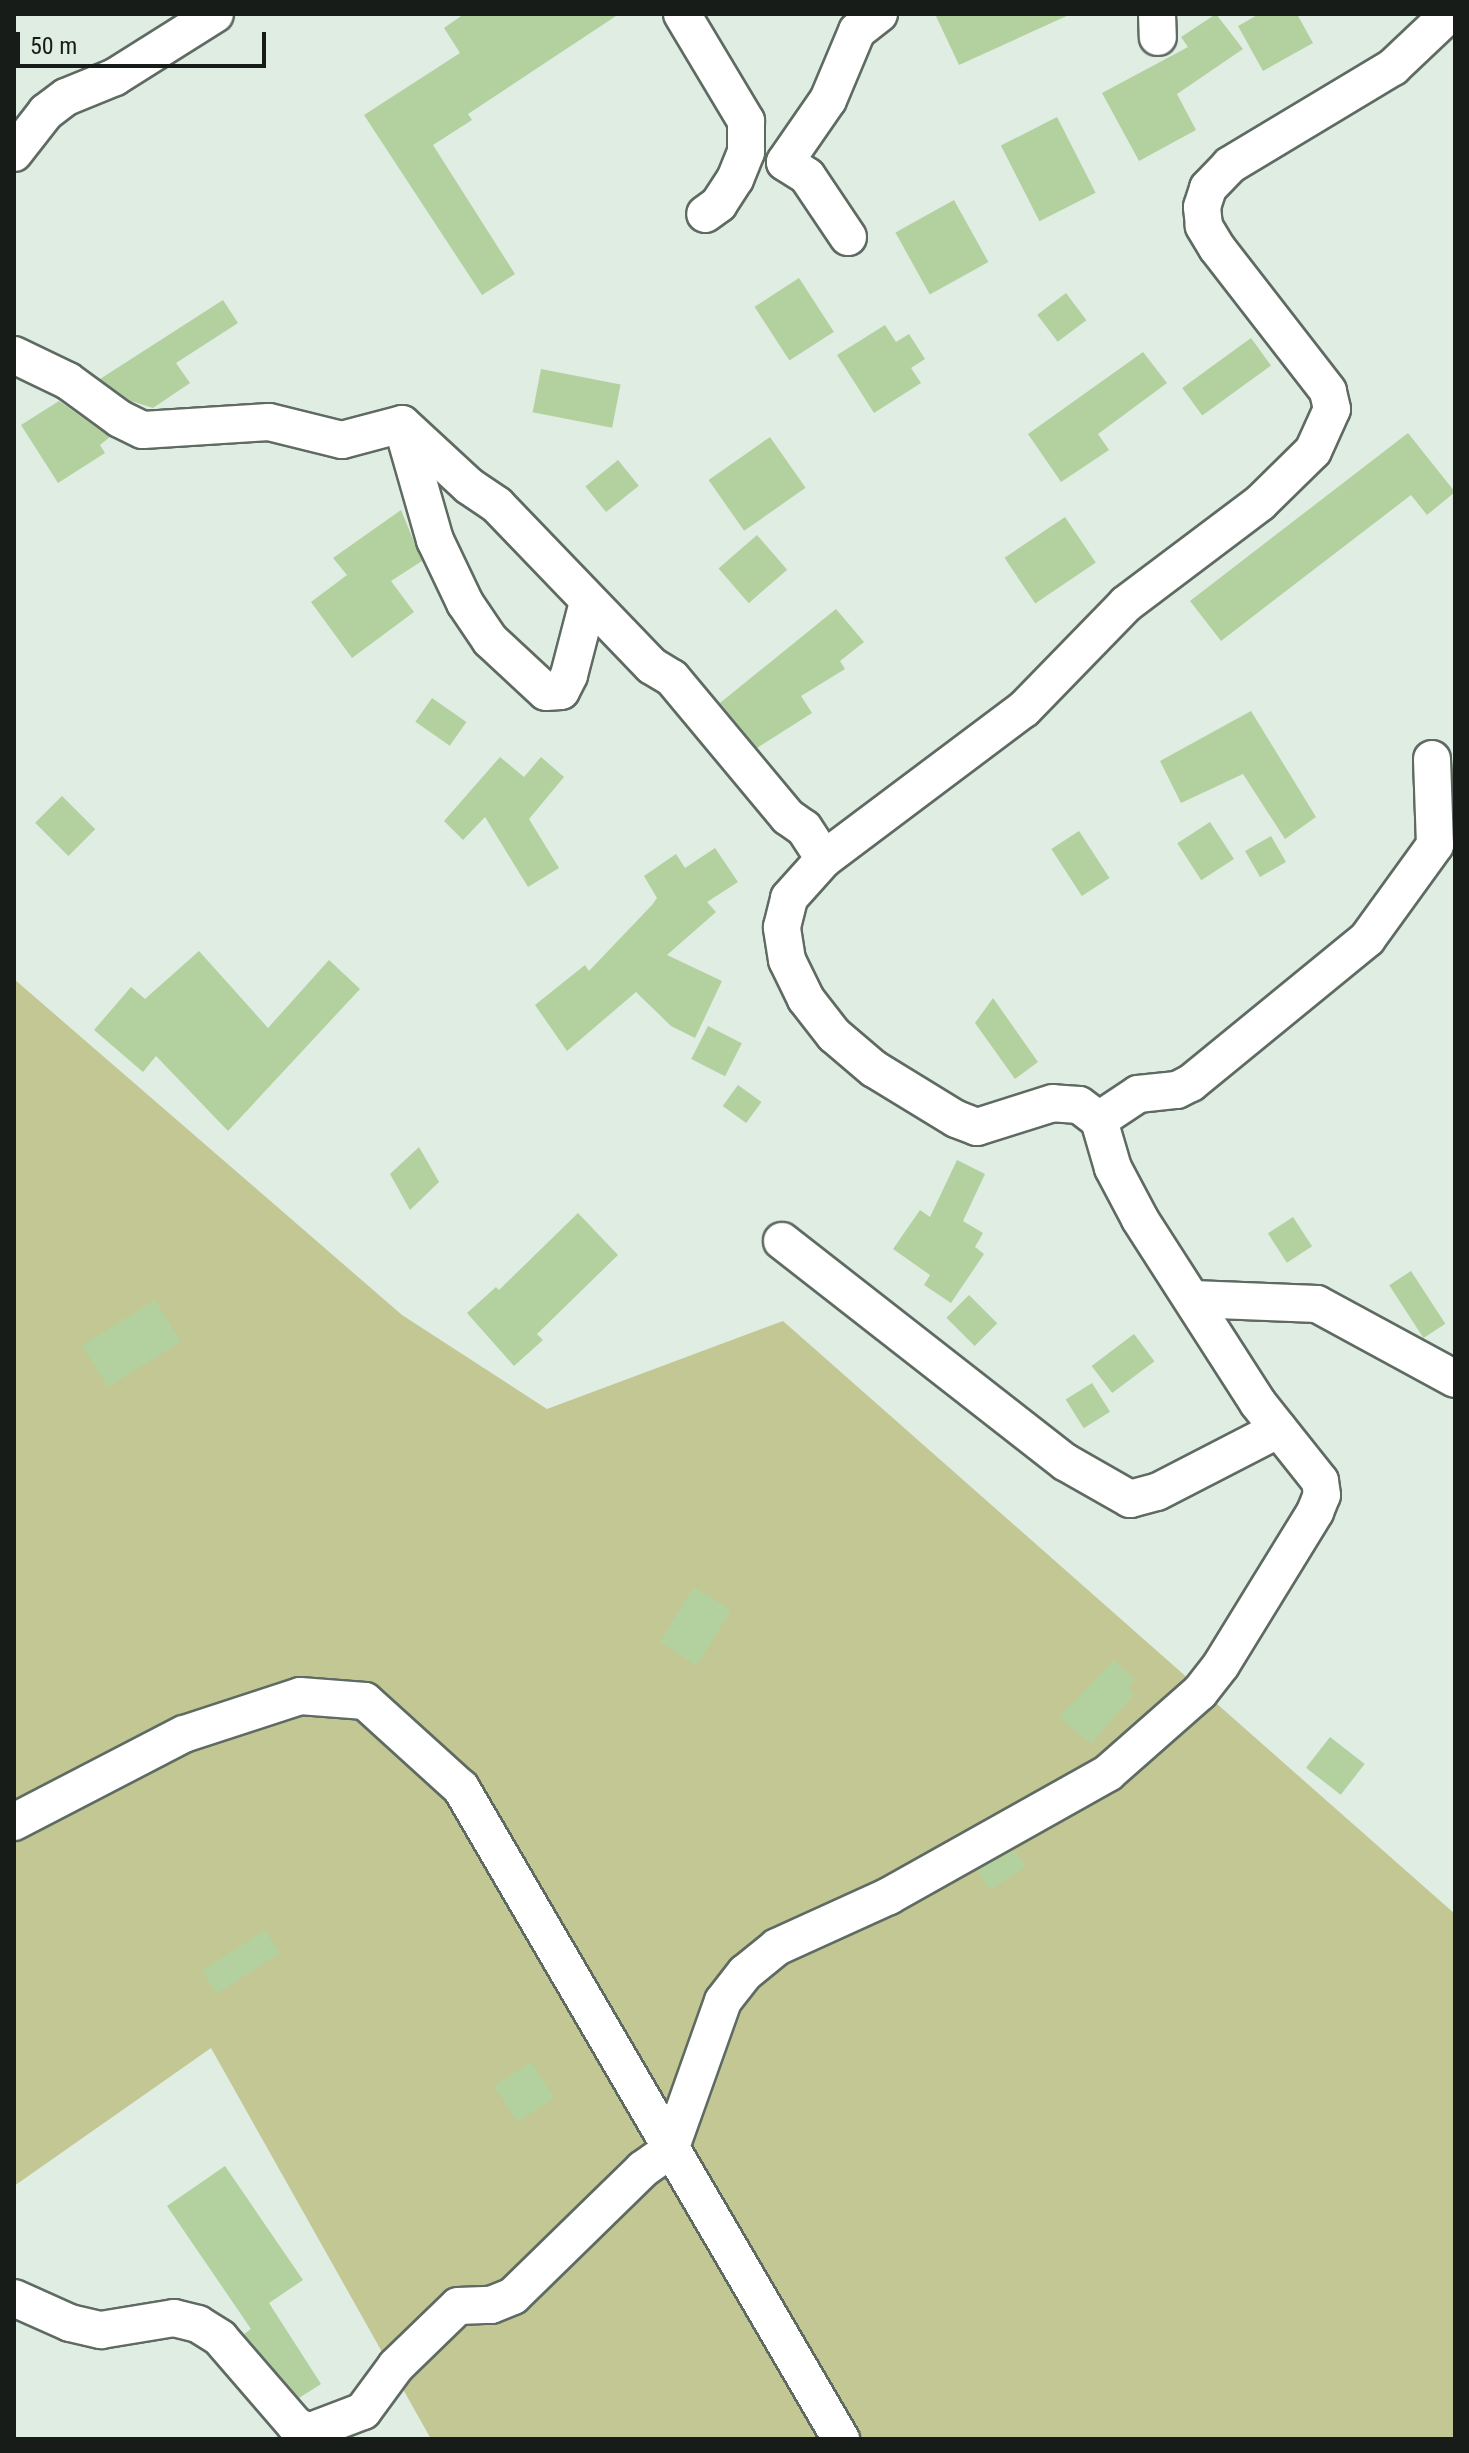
<!DOCTYPE html>
<html>
<head>
<meta charset="utf-8">
<style>
  body { margin:0 }
  #map { position:relative; width:1469px; height:2453px; overflow:hidden; background:#dfede3; font-family:"Roboto Condensed",sans-serif }
  div>[style] { position:absolute }
  [style*='--x'] { left:calc(var(--x)*1px); top:calc(var(--y)*1px); width:calc(var(--w)*1px); rotate:calc(var(--a)*1deg) }
  .green>* { inset:0; background:#c2c793 }
  .building>* { inset:0; background:#b3d19f; transform-origin:0 0 }
  .roads { filter:drop-shadow(2px 0 #5f6b62) drop-shadow(-2px 0 #5f6b62) drop-shadow(0 2px #5f6b62) drop-shadow(0 -2px #5f6b62) }
  .minor>* { height:36px; margin:-18px; padding:0 18px; transform-origin:18px; border-radius:18px; background:#fff }
  span { translate:-50% -50%; white-space:nowrap; text-align:center; line-height:1.15; -webkit-text-stroke:6px #dfede3; paint-order:stroke }
  .frame { position:absolute; inset:0; border:16px solid #171c18; pointer-events:none }
  .scale { position:absolute; left:16px; top:32px; width:250px; height:36px; box-sizing:border-box; border:4px solid #171c18; border-top:0; padding-left:10px; font-size:24px; line-height:28px; white-space:nowrap; color:#171c18; -webkit-text-stroke:6px #dfede3; paint-order:stroke }
</style>
</head>
<body>
<div id="map">
  <div class="green">
    <i style="clip-path:polygon(14px 979px,402px 1315px,547px 1409px,783px 1321px,1455px 1914px,1455px 2439px,431px 2439px,211px 2048px,14px 2186px)"></i>
  </div>
  <div class="building">
    <i style="clip-path:polygon(464px 14px,619px 14px,468px 114px,472px 120px,433px 145px,515px 274px,482px 295px,364px 115px,460px 53px,444px 28px)"></i>
    <i style="clip-path:polygon(935px 14px,1071px 14px,959px 65px)"></i>
    <i style="clip-path:polygon(1216px 14px,1243px 49px,1177px 94px,1196px 130px,1139px 161px,1102px 93px,1188px 47px,1181px 37px)"></i>
    <i style="clip-path:polygon(1259px 14px,1297px 14px,1313px 43px,1263px 71px,1238px 26px)"></i>
    <i style="left:1057px;top:117px;width:85px;height:63px;rotate:63deg"></i>
    <i style="left:954px;top:200px;width:71px;height:67px;rotate:61deg"></i>
    <i style="left:799px;top:278px;width:64px;height:53px;rotate:57deg"></i>
    <i style="left:1066px;top:293px;width:34px;height:36px;rotate:53deg"></i>
    <i style="clip-path:polygon(223px 300px,238px 323px,176px 363px,190px 383px,153px 408px,131px 401px,100px 379px)"></i>
    <i style="clip-path:polygon(885px 325px,896px 342px,909px 334px,925px 359px,911px 368px,921px 383px,874px 413px,837px 355px)"></i>
    <i style="left:1251px;top:338px;width:34px;height:85px;rotate:54deg"></i>
    <i style="clip-path:polygon(1143px 352px,1167px 383px,1098px 434px,1109px 450px,1061px 482px,1028px 434px)"></i>
    <i style="left:541px;top:369px;width:81px;height:44px;rotate:11deg"></i>
    <i style="clip-path:polygon(59px 401px,110px 437px,100px 445px,105px 453px,58px 483px,21px 425px)"></i>
    <i style="clip-path:polygon(1408px 433px,1455px 492px,1427px 515px,1411px 495px,1221px 641px,1190px 601px)"></i>
    <i style="left:770px;top:437px;width:62px;height:75px;rotate:55deg"></i>
    <i style="left:618px;top:460px;width:33px;height:42px;rotate:51deg"></i>
    <i style="clip-path:polygon(401px 510px,422px 561px,391px 581px,414px 612px,352px 658px,311px 602px,347px 575px,333px 558px)"></i>
    <i style="left:1065px;top:517px;width:55px;height:73px;rotate:56deg"></i>
    <i style="left:757px;top:535px;width:46px;height:51px;rotate:49deg"></i>
    <i style="clip-path:polygon(836px 609px,864px 642px,840px 661px,845px 669px,801px 696px,812px 713px,757px 748px,720px 703px)"></i>
    <i style="left:432px;top:698px;width:42px;height:29px;rotate:35deg"></i>
    <i style="clip-path:polygon(1251px 711px,1316px 817px,1285px 839px,1243px 774px,1181px 803px,1160px 761px)"></i>
    <i style="clip-path:polygon(500px 757px,524px 777px,541px 757px,564px 777px,529px 819px,559px 868px,528px 887px,485px 817px,463px 840px,444px 821px)"></i>
    <i style="left:62px;top:796px;width:47px;height:38px;rotate:45deg"></i>
    <i style="left:1210px;top:822px;width:44px;height:39px;rotate:57deg"></i>
    <i style="left:1079px;top:831px;width:56px;height:33px;rotate:57deg"></i>
    <i style="left:1271px;top:836px;width:30px;height:30px;rotate:60deg"></i>
    <i style="clip-path:polygon(715px 848px,738px 882px,707px 902px,716px 912px,667px 955px,722px 981px,695px 1038px,671px 1026px,636px 992px,567px 1051px,535px 1005px,585px 965px,589px 971px,652px 905px,657px 898px,644px 876px,676px 854px,685px 868px)"></i>
    <i style="clip-path:polygon(199px 951px,268px 1028px,329px 960px,360px 989px,228px 1131px,156px 1056px,143px 1072px,94px 1030px,131px 987px,145px 999px)"></i>
    <i style="clip-path:polygon(993px 998px,1038px 1062px,1015px 1079px,975px 1023px)"></i>
    <i style="left:708px;top:1026px;width:38px;height:37px;rotate:27deg"></i>
    <i style="left:738px;top:1085px;width:29px;height:26px;rotate:36deg"></i>
    <i style="clip-path:polygon(419px 1147px,439px 1182px,410px 1210px,390px 1174px)"></i>
    <i style="clip-path:polygon(957px 1160px,985px 1174px,963px 1221px,983px 1233px,975px 1247px,984px 1254px,951px 1303px,924px 1285px,930px 1275px,893px 1249px,920px 1210px,930px 1217px)"></i>
    <i style="clip-path:polygon(578px 1213px,618px 1255px,537px 1334px,543px 1340px,514px 1366px,467px 1313px,496px 1287px,499px 1290px)"></i>
    <i style="left:1293px;top:1217px;width:35px;height:30px;rotate:57deg"></i>
    <i style="left:1411px;top:1271px;width:63px;height:26px;rotate:57deg"></i>
    <i style="left:969px;top:1295px;width:40px;height:32px;rotate:45deg"></i>
    <i style="left:155px;top:1300px;width:49px;height:86px;rotate:58deg"></i>
    <i style="left:1134px;top:1334px;width:34px;height:53px;rotate:53deg"></i>
    <i style="left:1092px;top:1383px;width:34px;height:31px;rotate:58deg"></i>
    <i style="left:694px;top:1587px;width:44px;height:65px;rotate:32deg"></i>
    <i style="clip-path:polygon(1114px 1660px,1135px 1679px,1128px 1688px,1134px 1694px,1091px 1744px,1059px 1717px)"></i>
    <i style="left:1330px;top:1737px;width:44px;height:39px;rotate:38deg"></i>
    <i style="clip-path:polygon(1014px 1850px,1026px 1867px,990px 1890px,977px 1870px)"></i>
    <i style="left:265px;top:1930px;width:27px;height:75px;rotate:57deg"></i>
    <i style="left:531px;top:2062px;width:43px;height:44px;rotate:57deg"></i>
    <i style="clip-path:polygon(225px 2166px,303px 2280px,269px 2303px,321px 2384px,299px 2398px,244px 2334px,251px 2329px,167px 2206px)"></i>
  </div>
  <div class="roads">
    <div class="minor">
      <i style="--x:682;--y:14;--w:125;--a:59.1"></i>
      <i style="--x:746;--y:121;--w:31;--a:90"></i>
      <i style="--x:746;--y:152;--w:29;--a:112"></i>
      <i style="--x:735;--y:179;--w:30;--a:123"></i>
      <i style="--x:719;--y:204;--w:17;--a:144"></i>
      <i style="--x:1157;--y:14;--w:23;--a:88"></i>
      <i style="--x:14;--y:153;--w:52;--a:-52"></i>
      <i style="--x:46;--y:112;--w:25;--a:-37"></i>
      <i style="--x:66;--y:97;--w:53;--a:-22.2"></i>
      <i style="--x:115;--y:77;--w:118;--a:-32.2"></i>
      <i style="--x:848;--y:237;--w:73;--a:-123.9"></i>
      <i style="--x:807;--y:176;--w:26;--a:-148"></i>
      <i style="--x:785;--y:162;--w:75;--a:-55.3"></i>
      <i style="--x:828;--y:100;--w:75;--a:-67.2"></i>
      <i style="--x:857;--y:31;--w:28;--a:-38"></i>
      <i style="--x:14;--y:355;--w:60;--a:25.7"></i>
      <i style="--x:68;--y:381;--w:64;--a:36.2"></i>
      <i style="--x:120;--y:419;--w:25;--a:26"></i>
      <i style="--x:143;--y:430;--w:126;--a:-3.6"></i>
      <i style="--x:269;--y:422;--w:75;--a:13.9"></i>
      <i style="--x:342;--y:440;--w:62;--a:-14.9"></i>
      <i style="--x:402;--y:424;--w:91;--a:42.8"></i>
      <i style="--x:469;--y:486;--w:34;--a:34"></i>
      <i style="--x:497;--y:505;--w:223;--a:46.1"></i>
      <i style="--x:652;--y:666;--w:23;--a:31"></i>
      <i style="--x:672;--y:678;--w:181;--a:50.2"></i>
      <i style="--x:788;--y:817;--w:19;--a:35"></i>
      <i style="--x:804;--y:828;--w:37;--a:57"></i>
      <i style="--x:402;--y:425;--w:120;--a:74"></i>
      <i style="--x:435;--y:540;--w:70;--a:64.5"></i>
      <i style="--x:465;--y:603;--w:45;--a:56"></i>
      <i style="--x:490;--y:640;--w:76;--a:42.9"></i>
      <i style="--x:546;--y:692;--w:15;--a:-4"></i>
      <i style="--x:561;--y:691;--w:18;--a:-63"></i>
      <i style="--x:569;--y:675;--w:75;--a:-75.4"></i>
      <i style="--x:1099;--y:1120;--w:47;--a:-33.7"></i>
      <i style="--x:1138;--y:1094;--w:39;--a:-6"></i>
      <i style="--x:1177;--y:1090;--w:16;--a:-27"></i>
      <i style="--x:1191;--y:1083;--w:227;--a:-39.3"></i>
      <i style="--x:1367;--y:939;--w:116;--a:-54.1"></i>
      <i style="--x:1435;--y:845;--w:86;--a:-92"></i>
      <i style="--x:782;--y:1241;--w:359;--a:38"></i>
      <i style="--x:1065;--y:1462;--w:75;--a:29.6"></i>
      <i style="--x:1130;--y:1499;--w:28;--a:-15"></i>
      <i style="--x:1157;--y:1492;--w:137;--a:-27.3"></i>
      <i style="--x:1193;--y:1299;--w:124;--a:2.3"></i>
      <i style="--x:1317;--y:1304;--w:157;--a:28.5"></i>
      <i style="--x:14;--y:1822;--w:191;--a:-27.4"></i>
      <i style="--x:184;--y:1734;--w:122;--a:-18.1"></i>
      <i style="--x:300;--y:1696;--w:65;--a:4.4"></i>
      <i style="--x:365;--y:1701;--w:130;--a:42.2"></i>
      <i style="--x:461;--y:1788;--w:754;--a:59.73"></i>
      <i style="--x:14;--y:2298;--w:61;--a:24.1"></i>
      <i style="--x:70;--y:2323;--w:32;--a:13"></i>
      <i style="--x:101;--y:2330;--w:74;--a:-9.3"></i>
      <i style="--x:174;--y:2318;--w:25;--a:14"></i>
      <i style="--x:198;--y:2324;--w:26;--a:32"></i>
      <i style="--x:220;--y:2338;--w:115;--a:49.2"></i>
      <i style="--x:295;--y:2425;--w:15;--a:28"></i>
      <i style="--x:308;--y:2432;--w:59;--a:-20.9"></i>
      <i style="--x:363;--y:2411;--w:56;--a:-53.7"></i>
      <i style="--x:396;--y:2366;--w:86;--a:-44.1"></i>
      <i style="--x:458;--y:2306;--w:33;--a:-2"></i>
      <i style="--x:491;--y:2305;--w:24;--a:-22"></i>
      <i style="--x:513;--y:2296;--w:182;--a:-44.3"></i>
      <i style="--x:643;--y:2169;--w:33;--a:-35"></i>
      <i style="--x:670;--y:2150;--w:158;--a:-70.4"></i>
      <i style="--x:723;--y:2001;--w:36;--a:-52"></i>
      <i style="--x:745;--y:1973;--w:41;--a:-39.1"></i>
      <i style="--x:777;--y:1947;--w:123;--a:-24.5"></i>
      <i style="--x:889;--y:1896;--w:251;--a:-29.3"></i>
      <i style="--x:1108;--y:1773;--w:123;--a:-41.4"></i>
      <i style="--x:1200;--y:1692;--w:34;--a:-52"></i>
      <i style="--x:1221;--y:1665;--w:180;--a:-58.4"></i>
      <i style="--x:1315;--y:1512;--w:18;--a:-68"></i>
      <i style="--x:1322;--y:1495;--w:14;--a:-98"></i>
      <i style="--x:1320;--y:1481;--w:100;--a:-128.5"></i>
      <i style="--x:1258;--y:1403;--w:219;--a:-122.7"></i>
      <i style="--x:1140;--y:1219;--w:58;--a:-117.9"></i>
      <i style="--x:1113;--y:1168;--w:50;--a:-106.3"></i>
      <i style="--x:1099;--y:1120;--w:25;--a:-143"></i>
      <i style="--x:1079;--y:1105;--w:26;--a:-176"></i>
      <i style="--x:1053;--y:1103;--w:80;--a:162.5"></i>
      <i style="--x:977;--y:1127;--w:22;--a:-159"></i>
      <i style="--x:956;--y:1119;--w:96;--a:-148.6"></i>
      <i style="--x:874;--y:1069;--w:52;--a:-139.6"></i>
      <i style="--x:834;--y:1035;--w:46;--a:-127.9"></i>
      <i style="--x:806;--y:999;--w:43;--a:-116"></i>
      <i style="--x:787;--y:960;--w:33;--a:-99"></i>
      <i style="--x:782;--y:927;--w:30;--a:-76"></i>
      <i style="--x:789;--y:898;--w:52;--a:-48.1"></i>
      <i style="--x:824;--y:859;--w:250;--a:-36.9"></i>
      <i style="--x:1024;--y:709;--w:146;--a:-45.8"></i>
      <i style="--x:1126;--y:604;--w:168;--a:-37"></i>
      <i style="--x:1260;--y:503;--w:74;--a:-44.5"></i>
      <i style="--x:1313;--y:451;--w:46;--a:-65.7"></i>
      <i style="--x:1332;--y:409;--w:18;--a:-103"></i>
      <i style="--x:1328;--y:391;--w:181;--a:-127.8"></i>
      <i style="--x:1217;--y:248;--w:26;--a:-121"></i>
      <i style="--x:1204;--y:226;--w:19;--a:-96"></i>
      <i style="--x:1202;--y:207;--w:20;--a:-72"></i>
      <i style="--x:1208;--y:188;--w:32;--a:-46"></i>
      <i style="--x:1230;--y:165;--w:190;--a:-31"></i>
      <i style="--x:1393;--y:67;--w:77;--a:-43.4"></i>
    </div>
  </div>
  <div class="frame"></div>
  <div class="scale">50 m</div>
</div>
</body>
</html>
